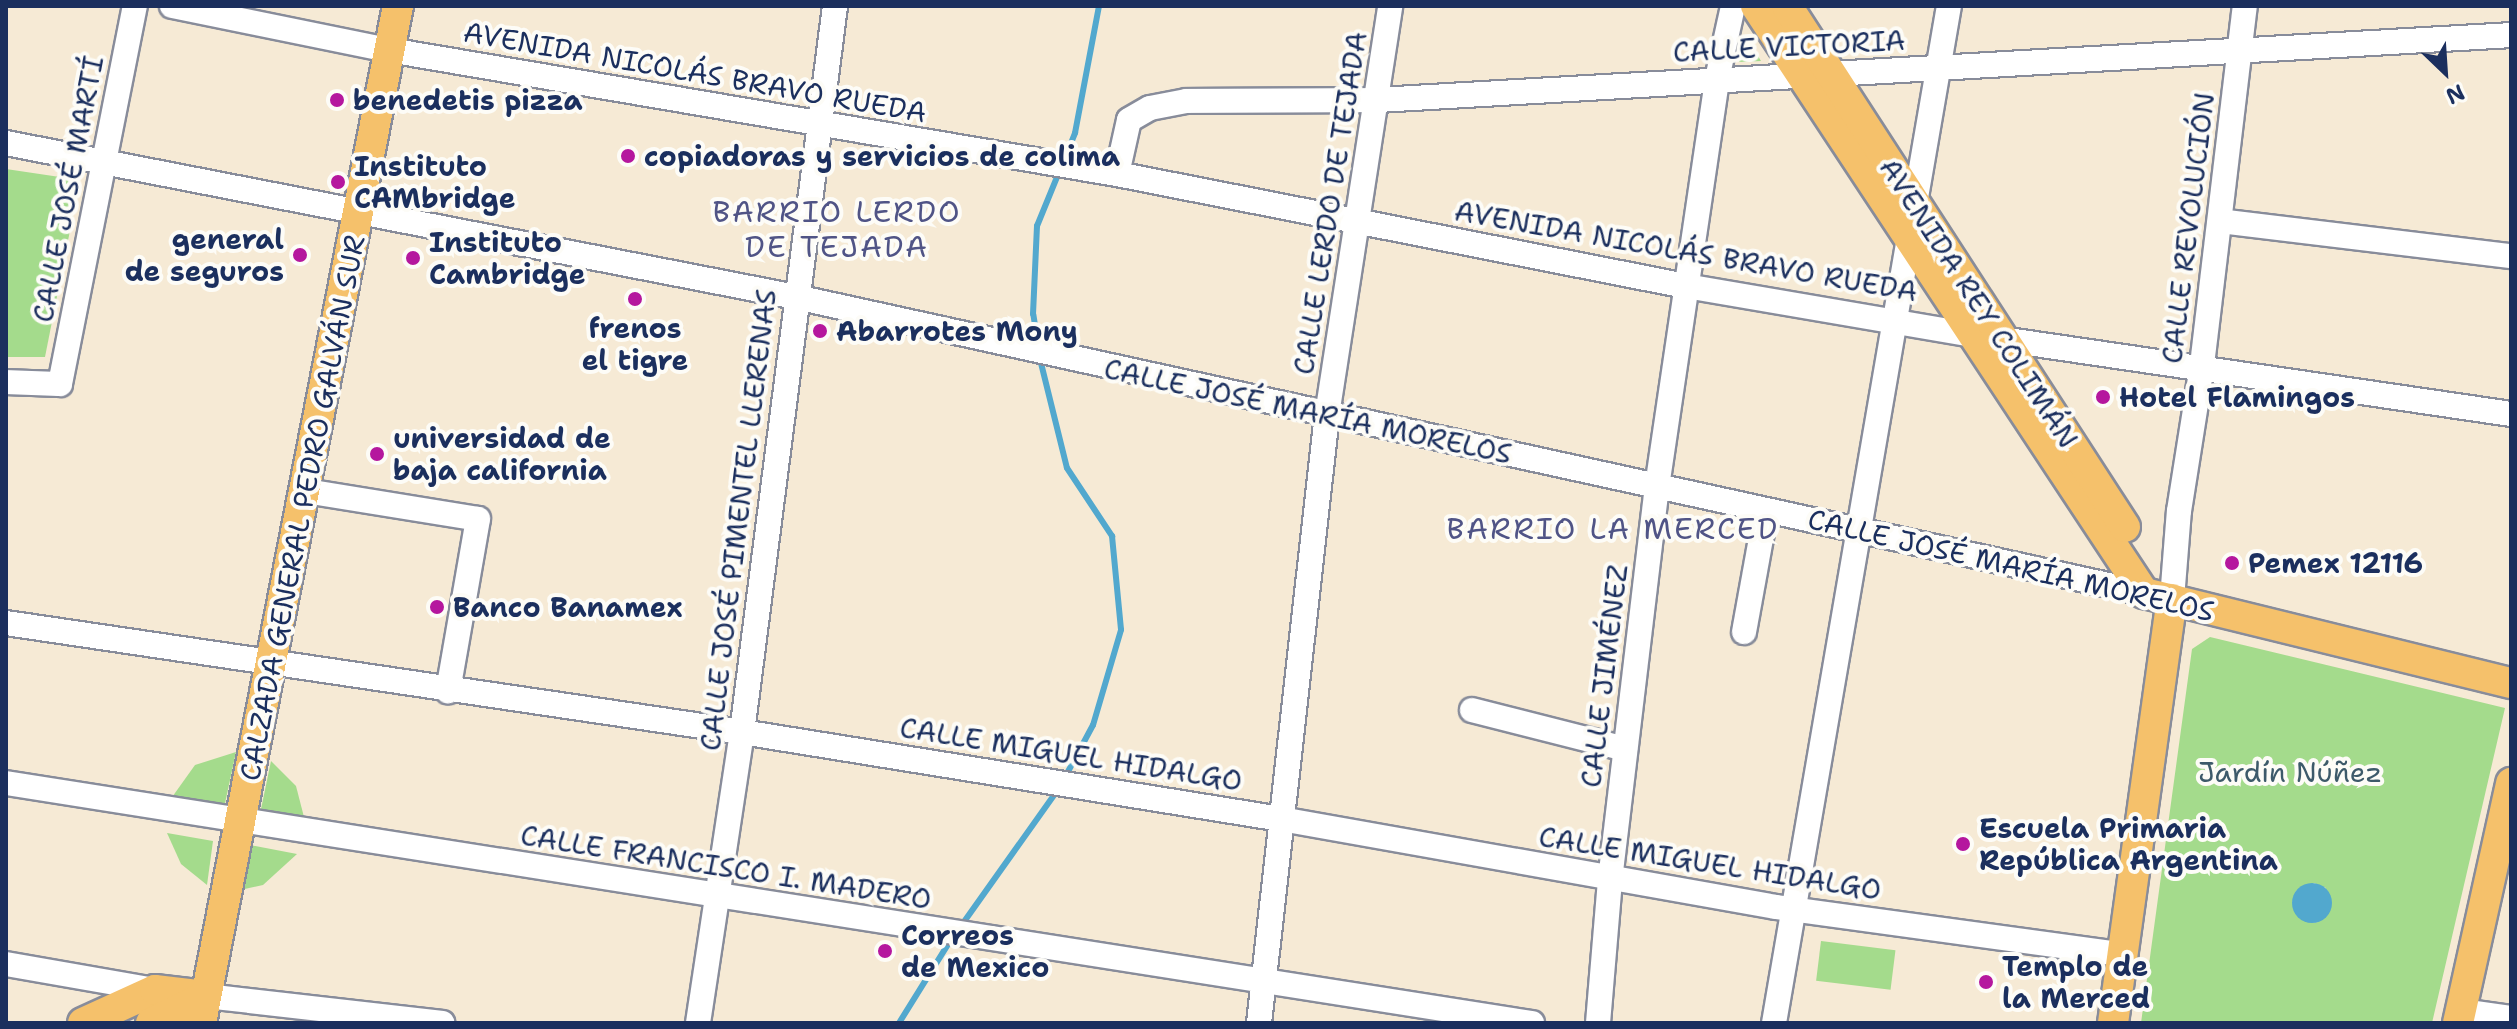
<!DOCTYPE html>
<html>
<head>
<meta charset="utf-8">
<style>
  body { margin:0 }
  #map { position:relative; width:2517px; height:1029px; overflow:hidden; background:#f6ead5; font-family:"Shantell Sans",sans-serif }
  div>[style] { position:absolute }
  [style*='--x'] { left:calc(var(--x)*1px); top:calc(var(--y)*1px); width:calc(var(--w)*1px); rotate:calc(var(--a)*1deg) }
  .green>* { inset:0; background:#a4db8c; transform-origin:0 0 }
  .water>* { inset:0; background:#52a8ce }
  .round { border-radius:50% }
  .stream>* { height:6px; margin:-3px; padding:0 3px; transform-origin:3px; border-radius:3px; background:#52a8ce }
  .roads { filter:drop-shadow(2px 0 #888c9a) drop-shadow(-2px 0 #888c9a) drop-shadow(0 2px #888c9a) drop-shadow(0 -2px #888c9a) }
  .minor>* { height:24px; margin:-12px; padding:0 12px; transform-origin:12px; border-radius:12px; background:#fff }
  .major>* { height:30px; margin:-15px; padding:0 15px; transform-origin:15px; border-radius:15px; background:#f5c16b }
  .dots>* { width:22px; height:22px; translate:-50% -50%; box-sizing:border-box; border:4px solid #fdfcf7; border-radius:50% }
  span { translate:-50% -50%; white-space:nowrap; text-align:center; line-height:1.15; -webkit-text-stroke:8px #fdfcf7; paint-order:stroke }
  .street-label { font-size:28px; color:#1b2f5e }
  .poi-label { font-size:28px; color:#1b2f5e; font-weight:700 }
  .left { translate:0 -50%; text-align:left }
  .right { translate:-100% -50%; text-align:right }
  .park-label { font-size:28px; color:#3d5a6a }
  .neighbourhood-label { font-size:30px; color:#505486; letter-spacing:2px }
  .frame { position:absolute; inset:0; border:8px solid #1b2f5e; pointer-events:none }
  .north { position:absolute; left:2405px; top:32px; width:80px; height:80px; -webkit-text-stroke:6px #fdfcf7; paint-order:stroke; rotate:155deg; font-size:22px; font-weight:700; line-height:32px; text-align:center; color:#1b2f5e }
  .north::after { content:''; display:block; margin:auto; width:28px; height:36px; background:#1b2f5e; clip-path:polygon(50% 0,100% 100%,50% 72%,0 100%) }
</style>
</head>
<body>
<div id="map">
  <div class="green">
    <i style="clip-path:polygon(1746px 36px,1761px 61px,1739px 62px)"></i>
    <i style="clip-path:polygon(6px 169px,80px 180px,45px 357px,6px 357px)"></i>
    <i style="clip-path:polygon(evenodd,2210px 637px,2505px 708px,2432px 1023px,2141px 1023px,2192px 649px,2210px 637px,2314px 883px,2326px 888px,2318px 922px,2312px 923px,2292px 903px,2296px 891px,2314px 883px)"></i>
    <i style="clip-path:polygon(236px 752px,224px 808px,170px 800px,195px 765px)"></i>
    <i style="clip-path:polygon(271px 761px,296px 786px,305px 821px,260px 814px)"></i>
    <i style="clip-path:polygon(167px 833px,213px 841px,207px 885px,181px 864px)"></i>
    <i style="clip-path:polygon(250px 845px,297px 854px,263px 885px,240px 890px)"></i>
    <i style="left:1821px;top:941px;width:75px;height:40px;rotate:7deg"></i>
  </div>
  <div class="water">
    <i class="round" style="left:2292px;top:883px;width:40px;height:40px"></i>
  </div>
  <div class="stream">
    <i style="--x:1065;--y:158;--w:27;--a:-68"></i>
    <i style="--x:1075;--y:133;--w:129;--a:-79.3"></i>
    <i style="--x:1038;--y:344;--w:30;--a:-99"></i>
    <i style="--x:1033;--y:314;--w:88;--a:-87.4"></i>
    <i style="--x:1037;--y:226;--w:58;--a:-67.8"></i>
    <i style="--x:1039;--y:355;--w:116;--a:76.1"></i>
    <i style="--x:1067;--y:468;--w:82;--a:56.5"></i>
    <i style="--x:1112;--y:536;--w:94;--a:84.5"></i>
    <i style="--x:1121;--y:630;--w:99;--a:106.4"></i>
    <i style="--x:1093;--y:725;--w:61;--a:118.2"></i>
    <i style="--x:961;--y:926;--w:169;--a:-54.6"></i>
    <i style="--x:899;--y:1023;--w:100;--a:-58.1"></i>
  </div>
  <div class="roads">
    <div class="minor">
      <i style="--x:172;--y:6;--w:221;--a:11.5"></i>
      <i style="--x:389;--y:50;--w:738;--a:9.67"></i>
      <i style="--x:1117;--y:174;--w:580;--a:11.14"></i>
      <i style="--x:1686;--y:286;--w:292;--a:9.7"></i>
      <i style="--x:1974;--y:335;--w:543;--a:8.37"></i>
      <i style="--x:6;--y:143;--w:805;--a:11.03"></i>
      <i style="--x:796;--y:297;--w:1380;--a:12.38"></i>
      <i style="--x:1117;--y:174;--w:55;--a:-77.5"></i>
      <i style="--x:1129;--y:120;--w:24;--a:-30"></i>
      <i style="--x:1150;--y:108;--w:37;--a:-11"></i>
      <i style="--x:1186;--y:101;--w:192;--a:-0.3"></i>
      <i style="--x:1378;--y:100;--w:1135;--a:-3.28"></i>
      <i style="--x:2220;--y:221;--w:293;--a:6.9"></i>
      <i style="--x:6;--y:382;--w:54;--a:2.1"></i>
      <i style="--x:60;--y:384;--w:385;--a:-78.8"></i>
      <i style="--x:306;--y:491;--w:174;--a:9.2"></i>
      <i style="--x:478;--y:519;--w:175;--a:99.9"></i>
      <i style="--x:2172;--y:599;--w:88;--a:-85.5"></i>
      <i style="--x:2179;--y:511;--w:148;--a:-81"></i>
      <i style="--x:2202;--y:365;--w:362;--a:-83.2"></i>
      <i style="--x:6;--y:623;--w:744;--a:8.42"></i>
      <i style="--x:742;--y:732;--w:546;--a:9.17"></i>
      <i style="--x:1281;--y:819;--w:503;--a:10.08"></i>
      <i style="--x:1776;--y:907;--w:352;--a:7.8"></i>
      <i style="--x:1744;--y:632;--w:123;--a:-79.7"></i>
      <i style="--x:1472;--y:710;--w:158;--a:14.3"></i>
      <i style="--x:6;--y:783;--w:1545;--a:8.94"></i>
      <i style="--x:6;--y:964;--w:151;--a:9.9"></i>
      <i style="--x:206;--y:996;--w:238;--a:6.5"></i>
      <i style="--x:2461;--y:1011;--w:50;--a:8"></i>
      <i style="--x:698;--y:1023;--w:294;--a:-81.4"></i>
      <i style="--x:742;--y:732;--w:732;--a:-82.7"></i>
      <i style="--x:1259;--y:1023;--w:612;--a:-83.62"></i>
      <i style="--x:1327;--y:415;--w:414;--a:-81.2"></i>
      <i style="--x:1598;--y:1023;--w:144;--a:-85.2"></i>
      <i style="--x:1610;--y:880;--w:396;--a:-83.2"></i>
      <i style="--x:1657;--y:487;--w:412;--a:-81.6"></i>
      <i style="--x:1717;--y:79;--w:75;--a:-77.6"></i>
      <i style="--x:1774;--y:1023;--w:1032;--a:-80.24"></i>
    </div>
    <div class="major">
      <i style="--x:1756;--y:6;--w:704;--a:56.54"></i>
      <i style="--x:2144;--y:593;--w:378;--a:13.8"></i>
      <i style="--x:1787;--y:6;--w:621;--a:57.03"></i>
      <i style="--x:83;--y:1023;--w:79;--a:-24.6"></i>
      <i style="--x:155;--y:990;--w:51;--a:6.7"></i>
      <i style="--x:151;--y:1023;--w:61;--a:-26.1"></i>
      <i style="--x:201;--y:1023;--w:1036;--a:-79.04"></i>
      <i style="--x:2113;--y:1023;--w:428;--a:-82.1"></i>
      <i style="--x:2458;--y:1023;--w:246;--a:-77.5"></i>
    </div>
  </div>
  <div class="dots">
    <i style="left:337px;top:100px;background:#b5179e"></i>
    <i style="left:628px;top:156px;background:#b5179e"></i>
    <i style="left:338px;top:182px;background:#b5179e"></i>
    <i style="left:300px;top:255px;background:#b5179e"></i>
    <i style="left:413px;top:258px;background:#b5179e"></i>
    <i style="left:635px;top:299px;background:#b5179e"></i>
    <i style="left:820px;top:331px;background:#b5179e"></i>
    <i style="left:2103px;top:397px;background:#b5179e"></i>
    <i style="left:377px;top:454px;background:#b5179e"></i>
    <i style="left:2232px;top:563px;background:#b5179e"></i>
    <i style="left:437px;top:607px;background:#b5179e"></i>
    <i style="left:1963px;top:844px;background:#b5179e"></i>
    <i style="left:885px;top:951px;background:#b5179e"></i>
    <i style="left:1986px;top:982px;background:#b5179e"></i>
  </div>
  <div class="street-label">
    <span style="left:1789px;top:46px;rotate:-3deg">CALLE VICTORIA</span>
    <span style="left:695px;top:72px;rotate:10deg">AVENIDA NICOLÁS BRAVO RUEDA</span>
    <span style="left:68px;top:189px;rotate:-79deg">CALLE JOSÉ MARTÍ</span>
    <span style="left:1330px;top:203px;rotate:-81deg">CALLE LERDO DE TEJADA</span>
    <span style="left:2188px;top:228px;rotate:-83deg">CALLE REVOLUCIÓN</span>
    <span style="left:1686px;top:251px;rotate:10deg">AVENIDA NICOLÁS BRAVO RUEDA</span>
    <span style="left:1979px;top:303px;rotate:57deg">AVENIDA REY COLIMÁN</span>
    <span style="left:1308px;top:411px;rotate:12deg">CALLE JOSÉ MARÍA MORELOS</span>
    <span style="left:302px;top:508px;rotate:-79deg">CALZADA GENERAL PEDRO GALVÁN SUR</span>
    <span style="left:738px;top:520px;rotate:-83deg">CALLE JOSÉ PIMENTEL LLERENAS</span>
    <span style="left:2011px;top:565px;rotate:13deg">CALLE JOSÉ MARÍA MORELOS</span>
    <span style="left:1604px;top:676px;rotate:-83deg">CALLE JIMÉNEZ</span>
    <span style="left:1071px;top:754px;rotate:9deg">CALLE MIGUEL HIDALGO</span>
    <span style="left:1710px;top:863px;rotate:9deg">CALLE MIGUEL HIDALGO</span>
    <span style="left:726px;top:867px;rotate:9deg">CALLE FRANCISCO I. MADERO</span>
  </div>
  <div class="poi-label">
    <span class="left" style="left:353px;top:100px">benedetis pizza</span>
    <span class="left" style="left:644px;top:156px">copiadoras y servicios de colima</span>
    <span class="left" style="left:354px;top:182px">Instituto<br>CAMbridge</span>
    <span class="right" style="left:284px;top:255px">general<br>de seguros</span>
    <span class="left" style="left:429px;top:258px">Instituto<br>Cambridge</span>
    <span style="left:635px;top:344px">frenos<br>el tigre</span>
    <span class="left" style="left:836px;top:331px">Abarrotes Mony</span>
    <span class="left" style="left:2119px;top:397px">Hotel Flamingos</span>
    <span class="left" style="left:393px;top:454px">universidad de<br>baja california</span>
    <span class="left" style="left:2248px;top:563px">Pemex 12116</span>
    <span class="left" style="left:453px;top:607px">Banco Banamex</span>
    <span class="left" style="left:1979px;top:844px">Escuela Primaria<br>República Argentina</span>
    <span class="left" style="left:901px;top:951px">Correos<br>de Mexico</span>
    <span class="left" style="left:2002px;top:982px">Templo de<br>la Merced</span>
  </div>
  <div class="park-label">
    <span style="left:2290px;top:772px">Jardín Núñez</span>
  </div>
  <div class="neighbourhood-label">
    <span style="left:837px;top:229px">BARRIO LERDO<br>DE TEJADA</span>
    <span style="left:1613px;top:529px">BARRIO LA MERCED</span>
  </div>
  <div class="frame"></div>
  <div class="north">N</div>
</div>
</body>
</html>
